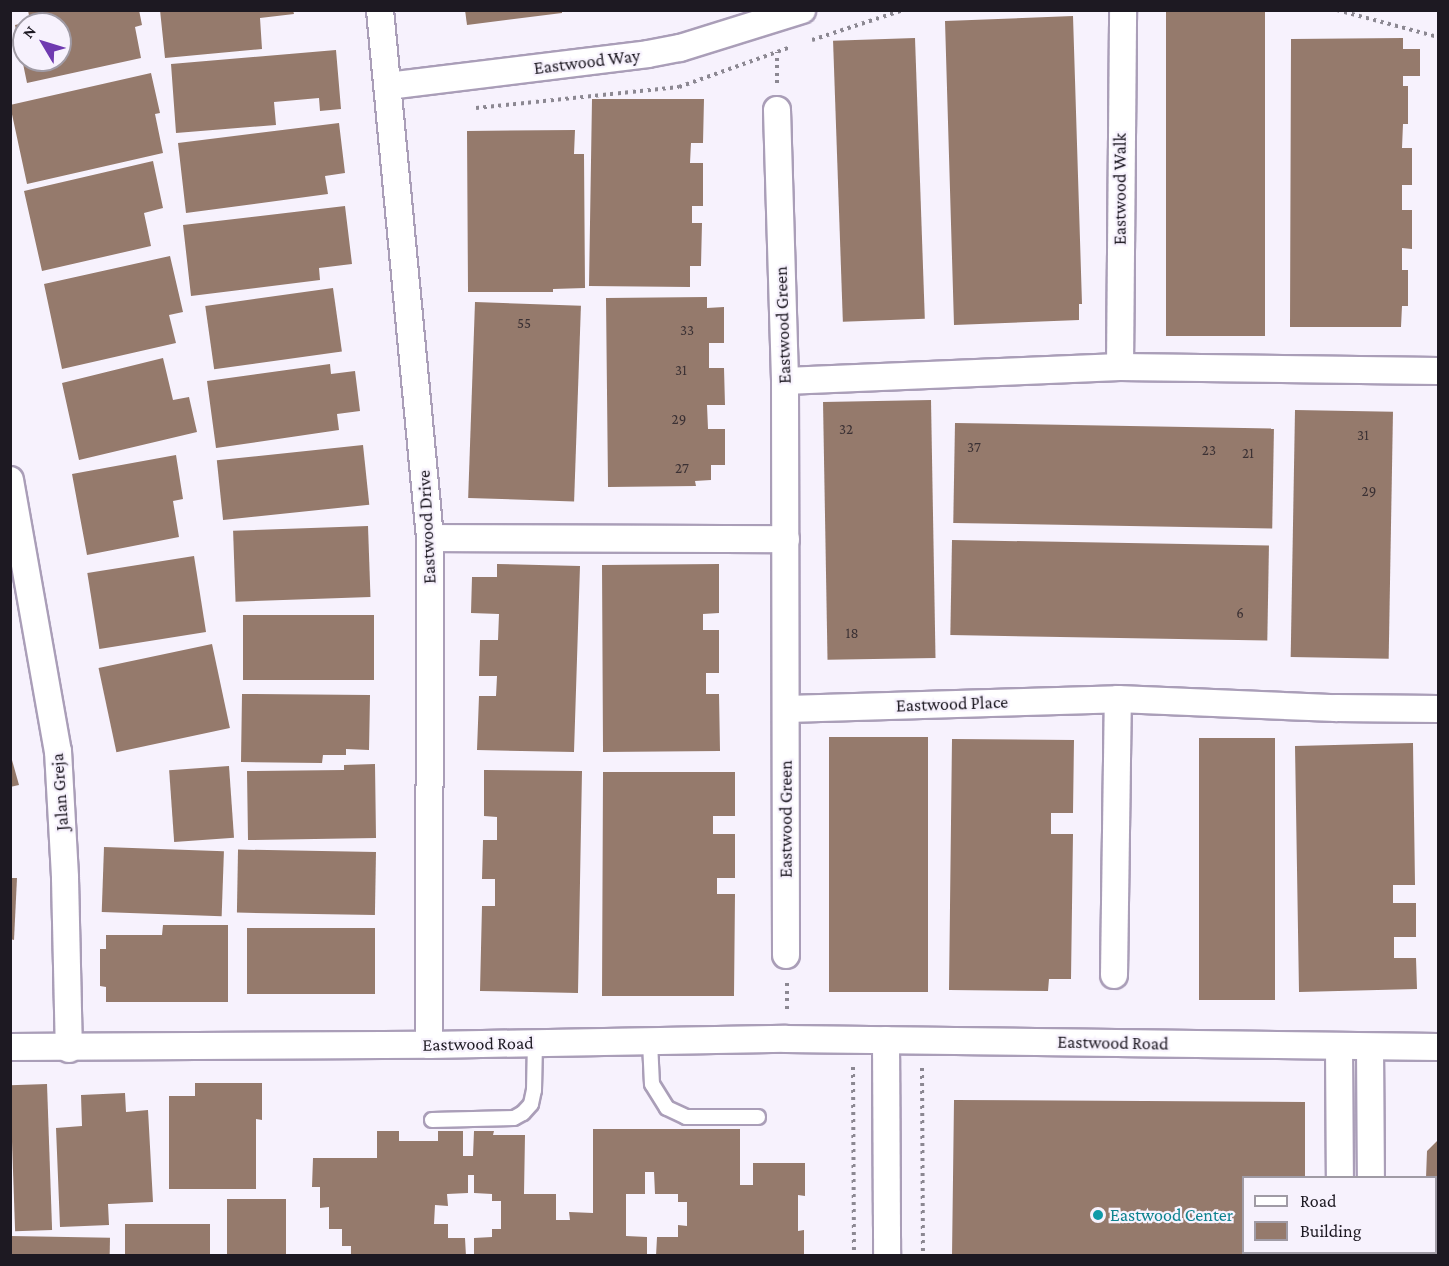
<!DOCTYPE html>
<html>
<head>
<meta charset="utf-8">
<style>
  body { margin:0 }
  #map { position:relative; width:1449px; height:1266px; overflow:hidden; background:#f7f2fd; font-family:"Crimson Pro",serif }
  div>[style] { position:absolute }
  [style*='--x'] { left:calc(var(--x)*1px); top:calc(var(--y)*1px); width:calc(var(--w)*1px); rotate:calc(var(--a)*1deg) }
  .building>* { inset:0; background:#957a6c; transform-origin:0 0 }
  .path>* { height:4px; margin-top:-2px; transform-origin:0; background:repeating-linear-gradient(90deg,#8c8892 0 3px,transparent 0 7.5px) }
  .roads { filter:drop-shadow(2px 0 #aa9eb8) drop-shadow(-2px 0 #aa9eb8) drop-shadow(0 2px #aa9eb8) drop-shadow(0 -2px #aa9eb8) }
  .lane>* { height:14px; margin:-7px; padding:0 7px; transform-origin:7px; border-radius:7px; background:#fff }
  .street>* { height:26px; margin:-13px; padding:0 13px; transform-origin:13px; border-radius:13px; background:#fff }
  .dots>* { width:16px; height:16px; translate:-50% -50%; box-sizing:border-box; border:3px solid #f7f2fd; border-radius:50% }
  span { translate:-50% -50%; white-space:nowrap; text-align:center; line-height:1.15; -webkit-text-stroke:4.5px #f7f2fd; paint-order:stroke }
  .number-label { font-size:15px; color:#3b3134 }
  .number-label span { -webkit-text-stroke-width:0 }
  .street-label { font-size:18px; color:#1d1922 }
  .culture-label { font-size:18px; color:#0d838f }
  .left { translate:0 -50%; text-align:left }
  .frame { position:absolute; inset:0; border:12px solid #1d1922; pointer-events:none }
  .legend { position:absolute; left:1242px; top:1176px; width:195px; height:78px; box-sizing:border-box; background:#f7f2fd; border:2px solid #a09ba5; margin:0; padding:8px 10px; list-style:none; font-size:18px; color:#1d1922 }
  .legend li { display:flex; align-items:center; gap:12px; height:30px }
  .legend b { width:30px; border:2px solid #a09ba5 }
  .north { position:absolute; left:12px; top:12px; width:60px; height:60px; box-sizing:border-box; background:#f7f2fd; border:2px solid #a09ba5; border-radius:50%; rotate:308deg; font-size:16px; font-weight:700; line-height:24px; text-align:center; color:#1d1922 }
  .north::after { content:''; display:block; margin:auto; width:21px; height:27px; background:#6f3ab0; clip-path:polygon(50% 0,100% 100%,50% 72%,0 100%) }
</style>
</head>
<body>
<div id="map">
  <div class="building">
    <i style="clip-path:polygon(28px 10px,139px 10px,142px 25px,135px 27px,141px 58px,27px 83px,15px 25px,24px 23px,24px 60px,60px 60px,60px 24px,24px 24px,30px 22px)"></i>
    <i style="clip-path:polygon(160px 10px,293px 10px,294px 14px,260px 18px,262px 49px,165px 58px)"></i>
    <i style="clip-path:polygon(465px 10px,562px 10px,562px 13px,467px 25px)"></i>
    <i style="left:1265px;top:12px;width:324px;height:99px;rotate:90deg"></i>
    <i style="clip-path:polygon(1073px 16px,1082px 304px,1079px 304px,1079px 320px,954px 325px,945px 21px)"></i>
    <i style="left:915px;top:38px;width:281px;height:82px;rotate:88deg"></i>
    <i style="clip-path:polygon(1403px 38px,1403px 49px,1420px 49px,1420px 76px,1403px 76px,1403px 86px,1408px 86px,1408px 124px,1403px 124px,1402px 148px,1412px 148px,1412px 185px,1402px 185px,1402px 210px,1412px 210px,1412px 249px,1402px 248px,1402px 270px,1408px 270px,1408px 306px,1402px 306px,1401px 327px,1290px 327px,1291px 39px)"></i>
    <i style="clip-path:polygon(336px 50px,341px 109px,320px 111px,319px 98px,274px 102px,276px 125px,176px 133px,171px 64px)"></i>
    <i style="clip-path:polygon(151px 73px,160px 113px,155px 114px,163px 153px,27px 184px,10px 105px)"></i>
    <i style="clip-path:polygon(592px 99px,704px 99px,703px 143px,691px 143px,690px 163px,703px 163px,703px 206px,692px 206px,692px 223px,702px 223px,701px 266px,690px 266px,690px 287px,589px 286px)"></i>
    <i style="clip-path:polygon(339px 123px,345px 173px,325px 176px,328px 194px,186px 213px,178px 143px)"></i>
    <i style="clip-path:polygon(575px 130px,574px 154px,584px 154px,585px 288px,553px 289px,553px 292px,468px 292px,467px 131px)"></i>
    <i style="clip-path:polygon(153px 161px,163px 208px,144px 213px,151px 246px,42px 271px,24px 191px)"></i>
    <i style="clip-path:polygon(345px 206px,352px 264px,319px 268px,320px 280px,191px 296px,183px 225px)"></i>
    <i style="clip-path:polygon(170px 256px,183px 312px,169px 315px,176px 343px,62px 369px,44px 284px)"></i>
    <i style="left:333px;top:288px;width:64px;height:129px;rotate:82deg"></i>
    <i style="clip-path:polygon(707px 297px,707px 308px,724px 307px,724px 343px,709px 343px,709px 368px,724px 368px,725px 405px,707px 405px,708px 429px,725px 429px,725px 465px,711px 465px,711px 480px,695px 481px,696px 486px,608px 487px,606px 298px)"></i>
    <i style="left:475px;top:302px;width:106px;height:196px;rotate:2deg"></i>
    <i style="clip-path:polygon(163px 358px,173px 400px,189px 397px,197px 432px,79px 460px,62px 383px)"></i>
    <i style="clip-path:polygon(330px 364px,331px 374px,355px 371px,360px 411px,337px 414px,339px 430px,216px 448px,207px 381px)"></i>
    <i style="left:931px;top:400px;width:258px;height:108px;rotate:89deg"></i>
    <i style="left:1295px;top:410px;width:98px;height:247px;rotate:1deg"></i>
    <i style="left:955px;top:423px;width:319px;height:100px;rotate:1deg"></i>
    <i style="left:363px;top:445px;width:60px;height:147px;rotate:84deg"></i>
    <i style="clip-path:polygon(176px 455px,183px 499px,173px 501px,179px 537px,87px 555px,72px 474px)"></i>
    <i style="left:368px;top:526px;width:71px;height:135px;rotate:88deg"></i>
    <i style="left:952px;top:540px;width:317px;height:95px;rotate:1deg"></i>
    <i style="left:194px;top:556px;width:77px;height:108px;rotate:81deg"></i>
    <i style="clip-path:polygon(497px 564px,580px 566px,574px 752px,477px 750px,479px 696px,496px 696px,497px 676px,479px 676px,480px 640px,498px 640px,499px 614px,471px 613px,472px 577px,497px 577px)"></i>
    <i style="clip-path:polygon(719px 564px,719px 613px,703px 614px,703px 630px,719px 630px,719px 673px,706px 673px,706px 694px,719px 694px,720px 751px,603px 752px,602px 565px)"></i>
    <i style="left:243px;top:615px;width:131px;height:65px"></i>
    <i style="left:212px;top:644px;width:86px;height:116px;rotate:78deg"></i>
    <i style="clip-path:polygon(242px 694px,370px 695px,369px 750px,346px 749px,346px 755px,323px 755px,322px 763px,241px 762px)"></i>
    <i style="left:829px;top:737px;width:99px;height:255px"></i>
    <i style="left:1275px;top:738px;width:262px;height:76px;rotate:90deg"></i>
    <i style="clip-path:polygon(952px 739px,1074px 740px,1073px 813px,1051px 813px,1051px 834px,1073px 834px,1071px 979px,1049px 979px,1048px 991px,949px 990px)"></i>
    <i style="clip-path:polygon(1413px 743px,1415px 885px,1393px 885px,1393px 903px,1416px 903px,1416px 937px,1394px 937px,1394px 958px,1416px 958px,1417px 989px,1299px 992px,1295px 746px)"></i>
    <i style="clip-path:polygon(10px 753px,19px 785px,10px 787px)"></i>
    <i style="clip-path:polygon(375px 764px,376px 838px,248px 840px,247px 771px,344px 770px,344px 765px)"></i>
    <i style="left:229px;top:766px;width:72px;height:60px;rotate:86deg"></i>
    <i style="clip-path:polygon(484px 770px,582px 771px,578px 993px,480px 991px,482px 906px,495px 906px,495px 879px,482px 879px,483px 840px,497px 840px,497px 817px,484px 816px)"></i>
    <i style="clip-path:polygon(603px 772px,735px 772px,735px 816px,713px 816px,713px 834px,735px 834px,735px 878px,717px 878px,717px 894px,735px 894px,734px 996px,602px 996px)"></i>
    <i style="left:104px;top:847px;width:120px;height:65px;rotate:2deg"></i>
    <i style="left:376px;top:852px;width:63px;height:138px;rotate:91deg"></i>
    <i style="clip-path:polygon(10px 878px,17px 878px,14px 940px,10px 939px)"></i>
    <i style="clip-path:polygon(163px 925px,228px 925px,228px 1002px,106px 1002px,106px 987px,100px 986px,100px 949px,106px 949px,106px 935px,162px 935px)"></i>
    <i style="left:247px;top:928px;width:128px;height:66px"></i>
    <i style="clip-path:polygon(195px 1083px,262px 1083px,262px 1120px,256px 1119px,256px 1189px,169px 1189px,169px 1096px,195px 1096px)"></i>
    <i style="left:47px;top:1084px;width:146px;height:37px;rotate:88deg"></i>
    <i style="clip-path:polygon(125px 1093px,126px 1112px,148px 1110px,153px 1202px,108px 1204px,109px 1225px,60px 1227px,56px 1128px,82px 1126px,81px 1095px)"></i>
    <i style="clip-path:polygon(954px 1100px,1305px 1102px,1305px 1178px,1244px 1178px,1244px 1252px,1304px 1252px,1304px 1256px,952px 1256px)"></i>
    <i style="clip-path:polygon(593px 1129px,740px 1129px,740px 1185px,753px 1185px,753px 1163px,805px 1163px,805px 1196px,798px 1195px,798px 1231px,804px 1230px,804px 1256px,656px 1256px,657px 1237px,678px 1237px,678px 1225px,687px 1226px,687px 1202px,678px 1202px,678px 1194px,655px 1194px,654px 1172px,645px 1172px,645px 1194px,626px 1194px,626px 1236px,647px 1237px,647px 1256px,474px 1256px,474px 1238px,492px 1237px,492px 1229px,501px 1229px,501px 1201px,492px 1201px,492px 1194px,474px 1193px,474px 1175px,468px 1175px,468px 1193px,447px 1194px,448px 1206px,435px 1205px,434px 1224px,448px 1224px,448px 1238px,465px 1238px,466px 1256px,351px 1256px,351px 1246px,342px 1246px,342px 1229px,329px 1229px,329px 1207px,320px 1208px,320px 1187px,312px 1187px,313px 1158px,377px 1158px,377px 1131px,399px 1131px,399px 1141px,438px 1141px,438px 1131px,463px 1131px,463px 1156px,473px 1156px,474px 1131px,494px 1131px,493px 1135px,525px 1135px,524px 1194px,556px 1194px,556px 1220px,570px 1220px,569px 1212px,593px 1213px)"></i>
    <i style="clip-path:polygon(1438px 1140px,1438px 1206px,1436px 1206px,1436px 1178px,1426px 1178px,1427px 1151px)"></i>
    <i style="left:227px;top:1199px;width:59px;height:57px"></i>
    <i style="clip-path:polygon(1436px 1213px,1438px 1213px,1438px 1256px,1429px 1256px,1430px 1252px,1436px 1252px)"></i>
    <i style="left:125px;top:1224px;width:85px;height:32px"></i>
    <i style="left:10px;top:1236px;width:100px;height:20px;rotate:1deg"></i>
  </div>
  <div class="path">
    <i style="--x:1337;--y:10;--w:105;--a:15"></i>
    <i style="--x:812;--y:40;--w:96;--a:-18.2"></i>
    <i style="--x:777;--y:83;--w:31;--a:-90"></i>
    <i style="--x:476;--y:108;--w:204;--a:-5.9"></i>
    <i style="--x:679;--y:87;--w:116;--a:-19.7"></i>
    <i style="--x:787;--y:983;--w:28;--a:90"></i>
    <i style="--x:853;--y:1067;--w:189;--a:89.7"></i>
    <i style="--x:922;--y:1068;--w:188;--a:89.7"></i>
  </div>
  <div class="roads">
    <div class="lane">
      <i style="--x:650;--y:1042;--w:42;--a:87.3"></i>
      <i style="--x:652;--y:1084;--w:28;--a:58"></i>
      <i style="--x:667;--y:1108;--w:21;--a:25"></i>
      <i style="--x:686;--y:1117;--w:72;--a:0"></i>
      <i style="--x:432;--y:1120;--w:82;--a:-1.4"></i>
      <i style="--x:514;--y:1118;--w:10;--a:-29"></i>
      <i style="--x:523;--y:1113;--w:12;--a:-48"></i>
      <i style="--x:531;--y:1104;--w:14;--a:-78"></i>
      <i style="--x:534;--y:1090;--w:47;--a:-88.8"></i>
    </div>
    <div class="street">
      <i style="--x:380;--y:10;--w:530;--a:84.59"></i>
      <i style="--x:430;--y:538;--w:507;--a:90.11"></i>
      <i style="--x:388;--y:86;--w:262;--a:-7"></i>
      <i style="--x:648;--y:54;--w:33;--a:-11"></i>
      <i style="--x:680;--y:48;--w:128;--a:-17.3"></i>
      <i style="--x:777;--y:110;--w:271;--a:88.3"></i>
      <i style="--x:785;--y:381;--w:574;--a:89.9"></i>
      <i style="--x:1120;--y:367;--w:357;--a:-89.5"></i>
      <i style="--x:785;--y:381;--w:335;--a:-2.4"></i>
      <i style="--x:1120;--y:367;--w:318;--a:0.7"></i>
      <i style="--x:10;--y:480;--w:275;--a:80"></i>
      <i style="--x:58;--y:751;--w:127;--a:86.8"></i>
      <i style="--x:65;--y:878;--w:171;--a:88.7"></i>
      <i style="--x:430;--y:538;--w:356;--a:0.2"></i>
      <i style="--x:787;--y:709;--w:331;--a:-1.7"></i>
      <i style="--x:1118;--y:699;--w:218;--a:2.4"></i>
      <i style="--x:1336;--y:708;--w:102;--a:0.6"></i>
      <i style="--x:1114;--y:975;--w:276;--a:-89.2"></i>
      <i style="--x:886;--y:1040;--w:216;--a:89.7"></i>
      <i style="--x:10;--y:1047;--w:419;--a:-0.3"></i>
      <i style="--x:429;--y:1045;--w:357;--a:-1"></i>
      <i style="--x:786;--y:1039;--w:652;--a:0.7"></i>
      <i style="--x:1339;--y:1047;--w:131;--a:89.6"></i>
      <i style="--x:1370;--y:1047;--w:131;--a:89.6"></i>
      <i style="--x:1341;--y:1252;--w:4;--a:90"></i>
      <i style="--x:1371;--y:1252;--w:4;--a:90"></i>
    </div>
  </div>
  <div class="dots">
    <i style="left:1098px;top:1215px;background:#0f9aa8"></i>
  </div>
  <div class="number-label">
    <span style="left:524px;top:324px">55</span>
    <span style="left:687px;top:331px">33</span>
    <span style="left:681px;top:371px">31</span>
    <span style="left:679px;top:420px">29</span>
    <span style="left:846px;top:430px">32</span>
    <span style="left:1363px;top:436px">31</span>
    <span style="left:974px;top:448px">37</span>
    <span style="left:1209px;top:451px">23</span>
    <span style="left:1248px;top:454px">21</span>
    <span style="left:682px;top:469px">27</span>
    <span style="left:1369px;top:492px">29</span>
    <span style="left:1240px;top:614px">6</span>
    <span style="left:852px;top:634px">18</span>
  </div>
  <div class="street-label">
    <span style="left:587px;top:62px;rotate:-7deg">Eastwood Way</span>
    <span style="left:1120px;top:189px;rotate:-90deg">Eastwood Walk</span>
    <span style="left:783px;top:325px;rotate:-92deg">Eastwood Green</span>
    <span style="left:427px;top:527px;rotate:-93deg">Eastwood Drive</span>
    <span style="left:952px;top:704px;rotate:-2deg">Eastwood Place</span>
    <span style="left:60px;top:792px;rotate:-94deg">Jalan Greja</span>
    <span style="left:786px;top:819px;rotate:-90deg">Eastwood Green</span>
    <span style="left:1113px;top:1043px;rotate:1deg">Eastwood Road</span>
    <span style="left:478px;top:1044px;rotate:-1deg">Eastwood Road</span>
  </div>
  <div class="culture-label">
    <span class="left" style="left:1110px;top:1215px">Eastwood Center</span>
  </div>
  <div class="frame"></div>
  <ul class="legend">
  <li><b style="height:8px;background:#fff"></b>Road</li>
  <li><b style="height:16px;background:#957a6c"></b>Building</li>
  </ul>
  <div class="north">N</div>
</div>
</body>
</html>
